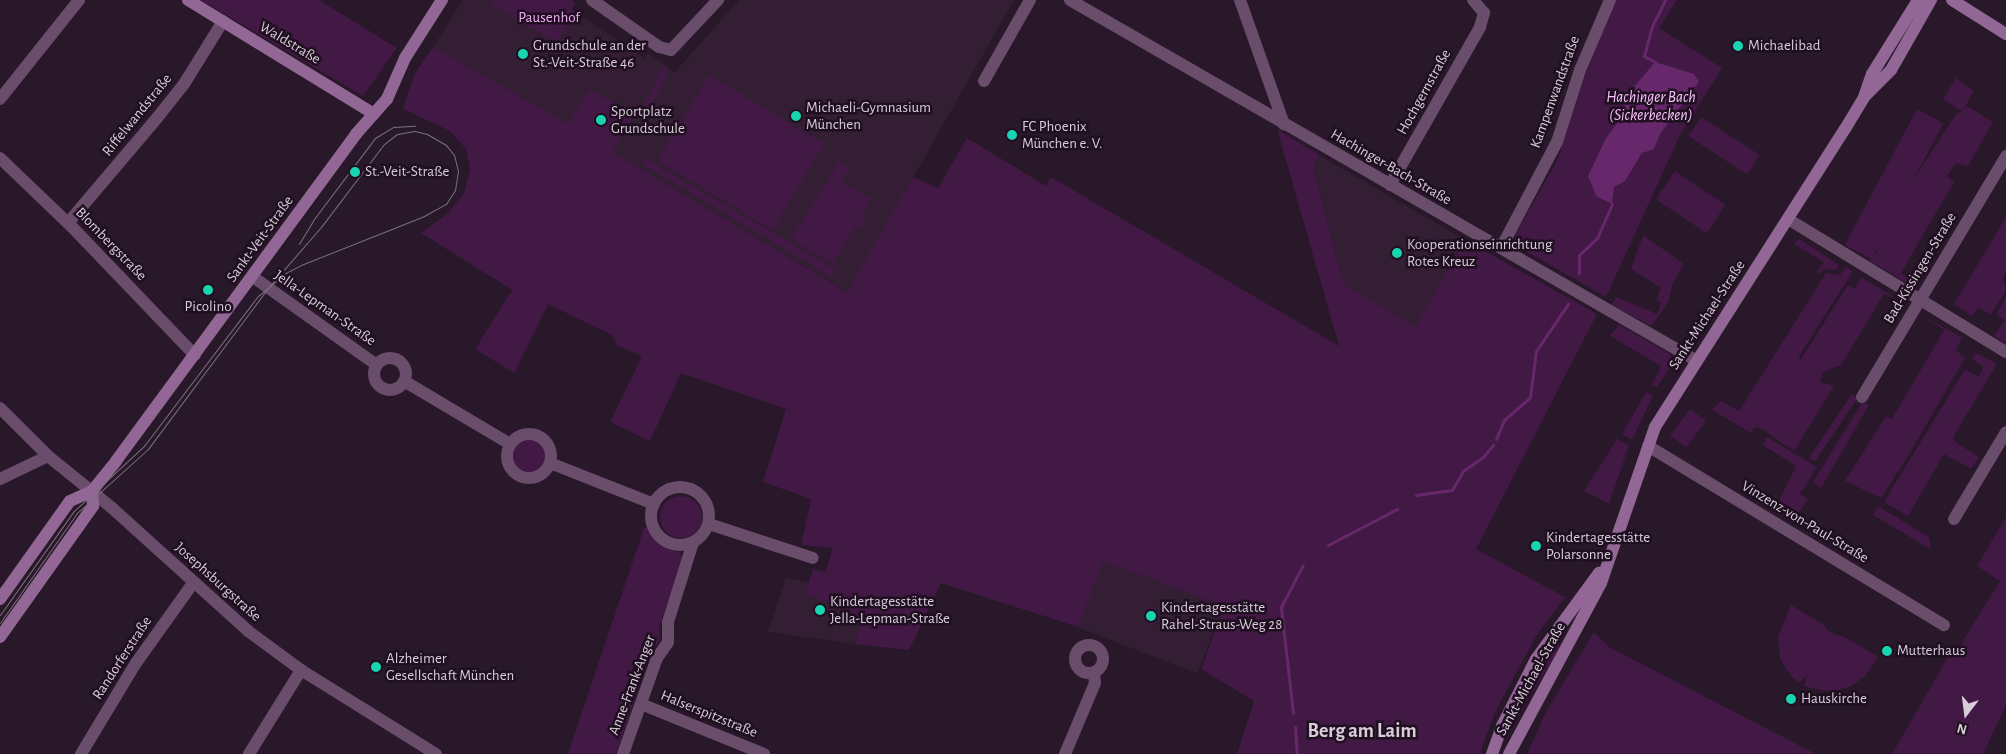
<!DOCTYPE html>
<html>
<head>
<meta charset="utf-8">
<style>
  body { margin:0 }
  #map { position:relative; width:2006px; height:754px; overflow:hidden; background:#281829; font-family:"Alegreya Sans",sans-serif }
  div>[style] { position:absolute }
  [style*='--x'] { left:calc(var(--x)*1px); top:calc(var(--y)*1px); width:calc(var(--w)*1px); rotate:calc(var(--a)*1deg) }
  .built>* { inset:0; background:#331e34; transform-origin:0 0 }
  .green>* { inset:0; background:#421845; transform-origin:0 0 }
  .round { border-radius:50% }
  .water>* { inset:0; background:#66286a }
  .stream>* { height:3px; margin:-1.5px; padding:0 1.5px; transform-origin:1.5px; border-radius:1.5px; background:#66286a }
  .street>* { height:12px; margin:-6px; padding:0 6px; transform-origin:6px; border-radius:6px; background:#694d6a }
  .street>.ring { margin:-6px; padding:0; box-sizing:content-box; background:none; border:12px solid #694d6a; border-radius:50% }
  .secondary>* { height:12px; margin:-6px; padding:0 6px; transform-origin:6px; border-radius:6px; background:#926695 }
  .tram>* { height:1px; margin:-0.5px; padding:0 0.5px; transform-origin:0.5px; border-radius:0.5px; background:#7e707e }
  .dots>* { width:14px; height:14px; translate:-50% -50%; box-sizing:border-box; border:2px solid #1f0f20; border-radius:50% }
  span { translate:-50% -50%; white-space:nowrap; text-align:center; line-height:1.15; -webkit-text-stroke:5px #1f0f20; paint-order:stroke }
  .park-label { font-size:15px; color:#f2acf6 }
  .street-label { font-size:15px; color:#d9cdd9 }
  .poi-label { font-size:15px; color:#d9cdd9 }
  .left { translate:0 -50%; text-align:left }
  .water-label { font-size:16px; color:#f7c2f9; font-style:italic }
  .district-label { font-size:20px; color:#d9cdd9; font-weight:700 }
  .north { position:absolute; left:1941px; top:689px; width:50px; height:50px; -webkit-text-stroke:4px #1f0f20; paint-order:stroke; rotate:195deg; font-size:14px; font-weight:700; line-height:20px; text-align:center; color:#d9cdd9 }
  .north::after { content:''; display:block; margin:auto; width:18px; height:22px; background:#d9cdd9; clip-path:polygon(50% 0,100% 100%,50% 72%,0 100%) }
</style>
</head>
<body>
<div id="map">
  <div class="built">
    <i style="clip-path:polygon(463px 0,571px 0,575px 3px,572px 10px,644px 58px,648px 53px,675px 72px,739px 0,1014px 0,848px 292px,433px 47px)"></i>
    <i style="clip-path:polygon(1319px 155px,1465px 240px,1415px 327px,1344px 284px,1313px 168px)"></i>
    <i style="left:1103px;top:560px;width:129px;height:72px;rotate:21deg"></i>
    <i style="clip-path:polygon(813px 569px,872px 589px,855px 644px,768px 632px,786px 577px,809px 583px)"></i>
  </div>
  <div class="green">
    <i style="clip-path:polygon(201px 0,319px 0,397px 48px,363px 96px)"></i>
    <i style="clip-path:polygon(492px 0,571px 0,575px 3px,572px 10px,575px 12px,556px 43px,490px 3px)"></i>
    <i style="clip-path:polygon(1616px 0,1677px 0,1659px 28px,1722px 68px,1680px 135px,1606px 297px,1515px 245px,1515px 235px,1558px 159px,1595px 45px)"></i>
    <i style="clip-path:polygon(433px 47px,568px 124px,589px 89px,634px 115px,612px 152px,847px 292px,913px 177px,938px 188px,967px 138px,1046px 186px,1051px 177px,1339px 346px,1277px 129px,1319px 155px,1313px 168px,1344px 284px,1415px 327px,1465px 240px,1597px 314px,1476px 549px,1565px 597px,1538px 633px,1495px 712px,1480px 754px,1237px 754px,1254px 701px,1201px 669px,1224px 606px,1103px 561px,1078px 627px,941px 583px,909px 650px,855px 644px,863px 616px,805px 594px,813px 569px,825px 572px,833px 548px,801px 545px,811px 499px,763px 482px,786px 409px,681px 373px,650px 441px,610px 422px,642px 356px,618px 346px,612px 335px,548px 304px,514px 373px,475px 349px,512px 290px,421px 233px,447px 214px,464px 193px,470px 169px,466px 149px,450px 131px,403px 109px,415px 73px)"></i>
    <i style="left:663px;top:67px;width:7px;height:56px;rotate:27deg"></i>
    <i style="left:709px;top:75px;width:134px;height:100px;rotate:31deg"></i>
    <i style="clip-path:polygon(1956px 78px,1974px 91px,1963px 110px,1967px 106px,1993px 122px,1968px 166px,1956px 163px,1947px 176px,1954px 182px,1901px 273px,1919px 287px,1913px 287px,1869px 260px,1878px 250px,1872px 244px,1956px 114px,1962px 111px,1943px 99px)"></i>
    <i style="left:1917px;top:109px;width:30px;height:154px;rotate:28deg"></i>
    <i style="left:1701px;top:117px;width:70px;height:23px;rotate:33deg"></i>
    <i style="clip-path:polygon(645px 158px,836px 270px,832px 277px,642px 164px)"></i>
    <i style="clip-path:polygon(839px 162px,850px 168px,841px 182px,871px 199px,861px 216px,865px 220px,861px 228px,855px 227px,833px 264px,791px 239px)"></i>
    <i style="left:1675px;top:171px;width:61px;height:34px;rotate:34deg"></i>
    <i style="clip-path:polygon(2006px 217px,2006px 271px,2003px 277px,2006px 291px,1991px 314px,1978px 308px,1972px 316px,1954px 304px)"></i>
    <i style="clip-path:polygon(1643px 235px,1684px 264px,1673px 283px,1668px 303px,1651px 326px,1612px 305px,1616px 297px,1657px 314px,1661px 302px,1656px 300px,1661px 288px,1631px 269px)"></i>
    <i style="clip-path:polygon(1799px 239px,1839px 265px,1836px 270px,1824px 269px,1820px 274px,1816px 272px,1824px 262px,1794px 244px)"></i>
    <i style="clip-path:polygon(1846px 267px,1853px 271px,1798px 358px,1801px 359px,1848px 285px,1855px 289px,1861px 277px,1899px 300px,1884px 294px,1841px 365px,1823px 372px,1820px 382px,1834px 386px,1794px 451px,1760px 428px,1754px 428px,1751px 433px,1712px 410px,1721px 401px,1739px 411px,1826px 273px,1840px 275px)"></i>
    <i style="clip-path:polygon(2006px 298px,2006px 344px,1994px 336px,2005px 320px,1996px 314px)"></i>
    <i style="clip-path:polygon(1921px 315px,1962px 337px,1956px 350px,1965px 358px,1911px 451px,1882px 497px,1877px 496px,1845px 481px,1886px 416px,1892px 419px,1944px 330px)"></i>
    <i style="clip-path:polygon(1619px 325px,1669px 353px,1674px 362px,1657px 387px,1652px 385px,1661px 366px,1610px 336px)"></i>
    <i style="clip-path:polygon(1976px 353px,1997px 364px,1953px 437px,1955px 442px,1979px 457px,1971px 469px,1944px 454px,1908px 516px,1884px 502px,1965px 369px,1979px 377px,1983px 367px,1972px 359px)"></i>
    <i style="clip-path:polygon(1646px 392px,1653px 396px,1632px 440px,1622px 434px)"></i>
    <i style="left:1852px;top:394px;width:7px;height:77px;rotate:34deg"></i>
    <i style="clip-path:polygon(1863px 401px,1869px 405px,1821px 488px,1813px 482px)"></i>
    <i style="left:1690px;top:409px;width:20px;height:33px;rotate:37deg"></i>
    <i style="clip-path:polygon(1767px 437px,1817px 467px,1800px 494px,1808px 499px,1798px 514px,1779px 501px,1796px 466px,1763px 445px)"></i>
    <i class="round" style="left:512px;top:438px;width:34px;height:34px"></i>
    <i style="clip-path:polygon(1617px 439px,1629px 446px,1609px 504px,1584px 491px)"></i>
    <i class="round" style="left:660px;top:496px;width:42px;height:42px"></i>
    <i style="clip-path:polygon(1878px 506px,1930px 538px,1930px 549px,1873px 515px)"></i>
    <i style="clip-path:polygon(2006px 517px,2006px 705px,1983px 754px,1892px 754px,1951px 652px,1961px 644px,2000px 581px,1977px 566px)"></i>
    <i style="clip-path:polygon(644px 528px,649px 528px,659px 544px,678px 551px,683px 558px,659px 628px,660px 642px,652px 648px,616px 754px,568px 754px)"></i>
    <i style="clip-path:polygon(1791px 605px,1824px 625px,1829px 632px,1845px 637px,1878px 657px,1865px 676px,1850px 687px,1829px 692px,1804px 686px,1807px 676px,1799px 683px,1791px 676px,1780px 659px,1778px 637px)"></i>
    <i style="clip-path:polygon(1594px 632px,1609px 647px,1816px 754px,1527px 754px,1546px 712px)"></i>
    <i style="left:1553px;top:642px;width:9px;height:95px;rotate:32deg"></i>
  </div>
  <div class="water">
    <i style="clip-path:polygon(1655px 62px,1694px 74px,1699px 82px,1660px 134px,1654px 149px,1642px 153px,1625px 181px,1614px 187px,1612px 204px,1596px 196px,1588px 176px,1606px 138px,1621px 118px,1628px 94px)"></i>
  </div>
  <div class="stream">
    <i style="--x:1655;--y:62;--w:13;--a:-151"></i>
    <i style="--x:1644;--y:56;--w:31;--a:-75"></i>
    <i style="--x:1652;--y:26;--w:29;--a:-63"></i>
    <i style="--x:1579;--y:273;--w:18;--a:-90"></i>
    <i style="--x:1579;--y:255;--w:25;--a:-43"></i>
    <i style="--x:1597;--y:238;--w:37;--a:-66"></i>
    <i style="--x:1496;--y:439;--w:21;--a:-67"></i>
    <i style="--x:1504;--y:420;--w:35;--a:-41"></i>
    <i style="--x:1530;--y:397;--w:46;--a:-82.6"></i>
    <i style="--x:1536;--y:351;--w:57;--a:-55.8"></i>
    <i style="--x:1416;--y:495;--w:36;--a:-8"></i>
    <i style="--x:1452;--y:490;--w:22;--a:-60"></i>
    <i style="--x:1463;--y:471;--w:24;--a:-35"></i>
    <i style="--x:1483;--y:457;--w:16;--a:-50"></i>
    <i style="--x:1328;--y:545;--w:78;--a:-27.6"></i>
    <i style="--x:1293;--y:713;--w:107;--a:-96.5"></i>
    <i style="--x:1281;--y:607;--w:47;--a:-62.4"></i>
    <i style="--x:1295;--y:727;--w:27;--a:86"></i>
  </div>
  <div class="street">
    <i style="--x:592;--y:0;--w:82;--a:35"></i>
    <i style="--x:659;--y:47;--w:12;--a:14"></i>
    <i style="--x:671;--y:50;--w:69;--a:-46.8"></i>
    <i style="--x:1070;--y:0;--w:723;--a:29.93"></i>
    <i style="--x:1240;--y:0;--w:132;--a:70.5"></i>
    <i style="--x:984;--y:81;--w:93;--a:-60.4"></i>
    <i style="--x:0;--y:99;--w:127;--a:-51.4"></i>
    <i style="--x:0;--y:158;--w:101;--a:43.8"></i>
    <i style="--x:73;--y:228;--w:176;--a:46.2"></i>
    <i style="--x:1390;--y:185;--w:182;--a:-60.3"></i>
    <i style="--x:1480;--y:27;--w:15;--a:-74"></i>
    <i style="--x:1484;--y:13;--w:17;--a:-130"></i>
    <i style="--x:1788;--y:219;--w:255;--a:31.4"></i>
    <i style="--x:68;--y:223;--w:138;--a:-49.7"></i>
    <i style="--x:157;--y:118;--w:43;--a:-51.5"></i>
    <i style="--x:184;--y:84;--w:74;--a:-58.2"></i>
    <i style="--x:1501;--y:248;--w:120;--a:-62.2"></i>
    <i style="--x:1557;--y:142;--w:76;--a:-72.3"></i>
    <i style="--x:1580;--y:70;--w:76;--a:-66.8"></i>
    <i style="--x:253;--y:277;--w:152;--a:35.4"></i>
    <i class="ring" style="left:374px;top:358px;width:20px;height:20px"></i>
    <i style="--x:404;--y:381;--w:123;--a:30.7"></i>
    <i style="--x:1862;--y:397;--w:281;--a:-59.1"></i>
    <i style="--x:0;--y:408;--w:68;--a:45"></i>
    <i style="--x:48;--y:456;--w:81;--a:39"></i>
    <i style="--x:111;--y:507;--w:185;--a:42.1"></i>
    <i style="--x:248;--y:631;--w:66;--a:36.3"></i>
    <i style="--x:301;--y:670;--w:159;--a:31.9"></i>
    <i class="ring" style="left:507px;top:434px;width:32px;height:32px"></i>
    <i style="--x:1648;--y:446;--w:346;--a:31.2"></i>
    <i style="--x:550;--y:463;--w:112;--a:21.5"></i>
    <i style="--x:0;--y:479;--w:53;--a:-25.6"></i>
    <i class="ring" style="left:651px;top:487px;width:46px;height:46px"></i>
    <i style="--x:1954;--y:519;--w:101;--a:-59.1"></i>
    <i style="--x:709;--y:524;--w:109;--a:18.1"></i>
    <i class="ring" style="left:1075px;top:645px;width:16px;height:16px"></i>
    <i style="--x:641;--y:704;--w:133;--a:22.1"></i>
    <i style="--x:81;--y:754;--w:106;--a:-58.9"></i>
    <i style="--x:136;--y:663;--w:98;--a:-54.5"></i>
    <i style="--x:249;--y:754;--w:99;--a:-58.2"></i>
    <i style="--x:623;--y:754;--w:102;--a:-70.5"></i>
    <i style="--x:657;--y:658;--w:19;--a:-55"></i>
    <i style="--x:668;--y:642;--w:20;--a:-90"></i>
    <i style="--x:668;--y:622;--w:84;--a:-72.6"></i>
    <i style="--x:1065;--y:754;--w:77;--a:-67.1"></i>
    <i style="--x:1095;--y:683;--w:10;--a:-96"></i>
  </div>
  <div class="secondary">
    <i style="--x:188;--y:0;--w:218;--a:31.5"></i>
    <i style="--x:1952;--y:0;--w:64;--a:32.2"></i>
    <i style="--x:1866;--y:95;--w:35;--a:-45"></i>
    <i style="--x:1891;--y:70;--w:81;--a:-60.3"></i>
    <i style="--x:0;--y:599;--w:120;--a:-54.5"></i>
    <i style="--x:70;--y:501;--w:24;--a:-24"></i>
    <i style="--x:92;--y:491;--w:38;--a:-51"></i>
    <i style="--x:116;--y:461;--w:406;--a:-53.7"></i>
    <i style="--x:356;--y:134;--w:47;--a:-48.5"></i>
    <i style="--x:387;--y:99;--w:45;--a:-66.3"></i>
    <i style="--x:405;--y:58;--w:69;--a:-57.5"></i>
    <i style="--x:0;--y:637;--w:161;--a:-54.6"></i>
    <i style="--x:93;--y:506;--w:15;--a:-94"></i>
    <i style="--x:1492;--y:754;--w:30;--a:-70"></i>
    <i style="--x:1502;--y:726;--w:75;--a:-63.1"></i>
    <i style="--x:1536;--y:659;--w:107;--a:-53.8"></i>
    <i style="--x:1509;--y:754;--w:194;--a:-61.7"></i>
    <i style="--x:1601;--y:583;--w:165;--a:-70.9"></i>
    <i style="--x:1655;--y:427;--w:353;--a:-57.5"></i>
    <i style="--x:1845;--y:129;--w:37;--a:-59"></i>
    <i style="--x:1864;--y:97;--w:24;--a:-71"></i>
    <i style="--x:1872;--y:74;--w:87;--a:-58.1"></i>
  </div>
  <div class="tram">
    <i style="--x:299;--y:244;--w:29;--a:-59"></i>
    <i style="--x:314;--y:219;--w:101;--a:-53"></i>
    <i style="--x:375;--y:138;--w:21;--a:-31"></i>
    <i style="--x:393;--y:127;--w:22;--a:-3"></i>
    <i style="--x:0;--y:615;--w:128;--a:-54.6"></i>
    <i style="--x:74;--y:511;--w:96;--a:-42.9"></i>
    <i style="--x:144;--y:446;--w:188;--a:-52.8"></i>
    <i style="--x:258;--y:296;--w:13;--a:-39"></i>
    <i style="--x:268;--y:288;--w:21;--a:-41"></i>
    <i style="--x:284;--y:274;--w:19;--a:-28"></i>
    <i style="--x:301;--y:265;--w:132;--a:-21.7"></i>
    <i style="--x:424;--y:216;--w:25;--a:-29"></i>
    <i style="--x:446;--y:204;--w:17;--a:-57"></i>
    <i style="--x:455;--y:190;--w:19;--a:-81"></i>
    <i style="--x:458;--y:171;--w:16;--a:-104"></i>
    <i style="--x:454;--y:155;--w:13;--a:-129"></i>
    <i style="--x:446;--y:145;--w:22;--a:-150"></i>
    <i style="--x:427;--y:134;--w:13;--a:-167"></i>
    <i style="--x:414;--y:131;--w:17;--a:170"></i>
    <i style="--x:397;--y:134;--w:16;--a:142"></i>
    <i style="--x:384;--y:144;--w:104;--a:127.2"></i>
    <i style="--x:321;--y:227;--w:81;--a:131"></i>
    <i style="--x:268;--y:288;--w:201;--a:126.7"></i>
    <i style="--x:148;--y:449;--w:96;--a:138"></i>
    <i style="--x:77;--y:513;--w:134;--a:125"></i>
  </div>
  <div class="dots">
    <i style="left:1738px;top:46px;background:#18d5b2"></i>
    <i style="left:523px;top:54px;background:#18d5b2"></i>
    <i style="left:796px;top:116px;background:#18d5b2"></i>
    <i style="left:601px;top:120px;background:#18d5b2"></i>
    <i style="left:1012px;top:135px;background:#18d5b2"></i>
    <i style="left:355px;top:172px;background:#18d5b2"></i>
    <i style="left:1397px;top:253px;background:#18d5b2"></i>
    <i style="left:208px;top:290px;background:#18d5b2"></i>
    <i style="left:1536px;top:546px;background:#18d5b2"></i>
    <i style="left:820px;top:610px;background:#18d5b2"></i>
    <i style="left:1151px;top:616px;background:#18d5b2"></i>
    <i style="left:1887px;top:651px;background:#18d5b2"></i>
    <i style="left:376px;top:667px;background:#18d5b2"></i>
    <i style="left:1791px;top:699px;background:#18d5b2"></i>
  </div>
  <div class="park-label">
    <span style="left:549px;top:18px">Pausenhof</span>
  </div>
  <div class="street-label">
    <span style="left:290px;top:43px;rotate:31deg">Waldstraße</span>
    <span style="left:1424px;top:92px;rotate:-61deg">Hochgernstraße</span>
    <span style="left:1555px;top:92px;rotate:-70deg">Kampenwandstraße</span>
    <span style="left:137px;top:115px;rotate:-51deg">Riffelwandstraße</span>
    <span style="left:1391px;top:167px;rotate:30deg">Hachinger-Bach-Straße</span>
    <span style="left:260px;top:239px;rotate:-54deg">Sankt-Veit-Straße</span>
    <span style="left:111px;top:244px;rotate:46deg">Blombergstraße</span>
    <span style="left:1920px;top:268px;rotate:-59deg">Bad-Kissingen-Straße</span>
    <span style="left:325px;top:308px;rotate:35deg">Jella-Lepman-Straße</span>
    <span style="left:1707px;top:315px;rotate:-57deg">Sankt-Michael-Straße</span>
    <span style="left:1805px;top:522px;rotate:31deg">Vinzenz-von-Paul-Straße</span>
    <span style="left:218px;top:582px;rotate:42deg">Josephsburgstraße</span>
    <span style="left:122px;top:658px;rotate:-57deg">Randorferstraße</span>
    <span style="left:1531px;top:679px;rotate:-61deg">Sankt-Michael-Straße</span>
    <span style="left:632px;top:685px;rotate:-69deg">Anne-Frank-Anger</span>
    <span style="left:709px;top:714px;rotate:22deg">Halserspitzstraße</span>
  </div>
  <div class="poi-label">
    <span class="left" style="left:533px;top:54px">Grundschule an der<br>St.-Veit-Straße 46</span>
    <span class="left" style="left:1748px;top:46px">Michaelibad</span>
    <span class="left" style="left:806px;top:116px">Michaeli-Gymnasium<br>München</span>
    <span class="left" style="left:611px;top:120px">Sportplatz<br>Grundschule</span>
    <span class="left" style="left:1022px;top:135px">FC Phoenix<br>München e. V.</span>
    <span class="left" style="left:365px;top:172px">St.-Veit-Straße</span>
    <span class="left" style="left:1407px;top:253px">Kooperationseinrichtung<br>Rotes Kreuz</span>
    <span style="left:208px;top:307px">Picolino</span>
    <span class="left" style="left:1546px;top:546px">Kindertagesstätte<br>Polarsonne</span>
    <span class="left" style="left:830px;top:610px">Kindertagesstätte<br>Jella-Lepman-Straße</span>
    <span class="left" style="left:1161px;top:616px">Kindertagesstätte<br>Rahel-Straus-Weg 28</span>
    <span class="left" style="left:1897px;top:651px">Mutterhaus</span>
    <span class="left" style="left:386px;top:667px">Alzheimer<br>Gesellschaft München</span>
    <span class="left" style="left:1801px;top:699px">Hauskirche</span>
  </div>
  <div class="water-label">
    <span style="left:1651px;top:106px">Hachinger Bach<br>(Sickerbecken)</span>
  </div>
  <div class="district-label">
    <span style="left:1362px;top:731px">Berg am Laim</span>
  </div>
  <div class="north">N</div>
</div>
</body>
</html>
